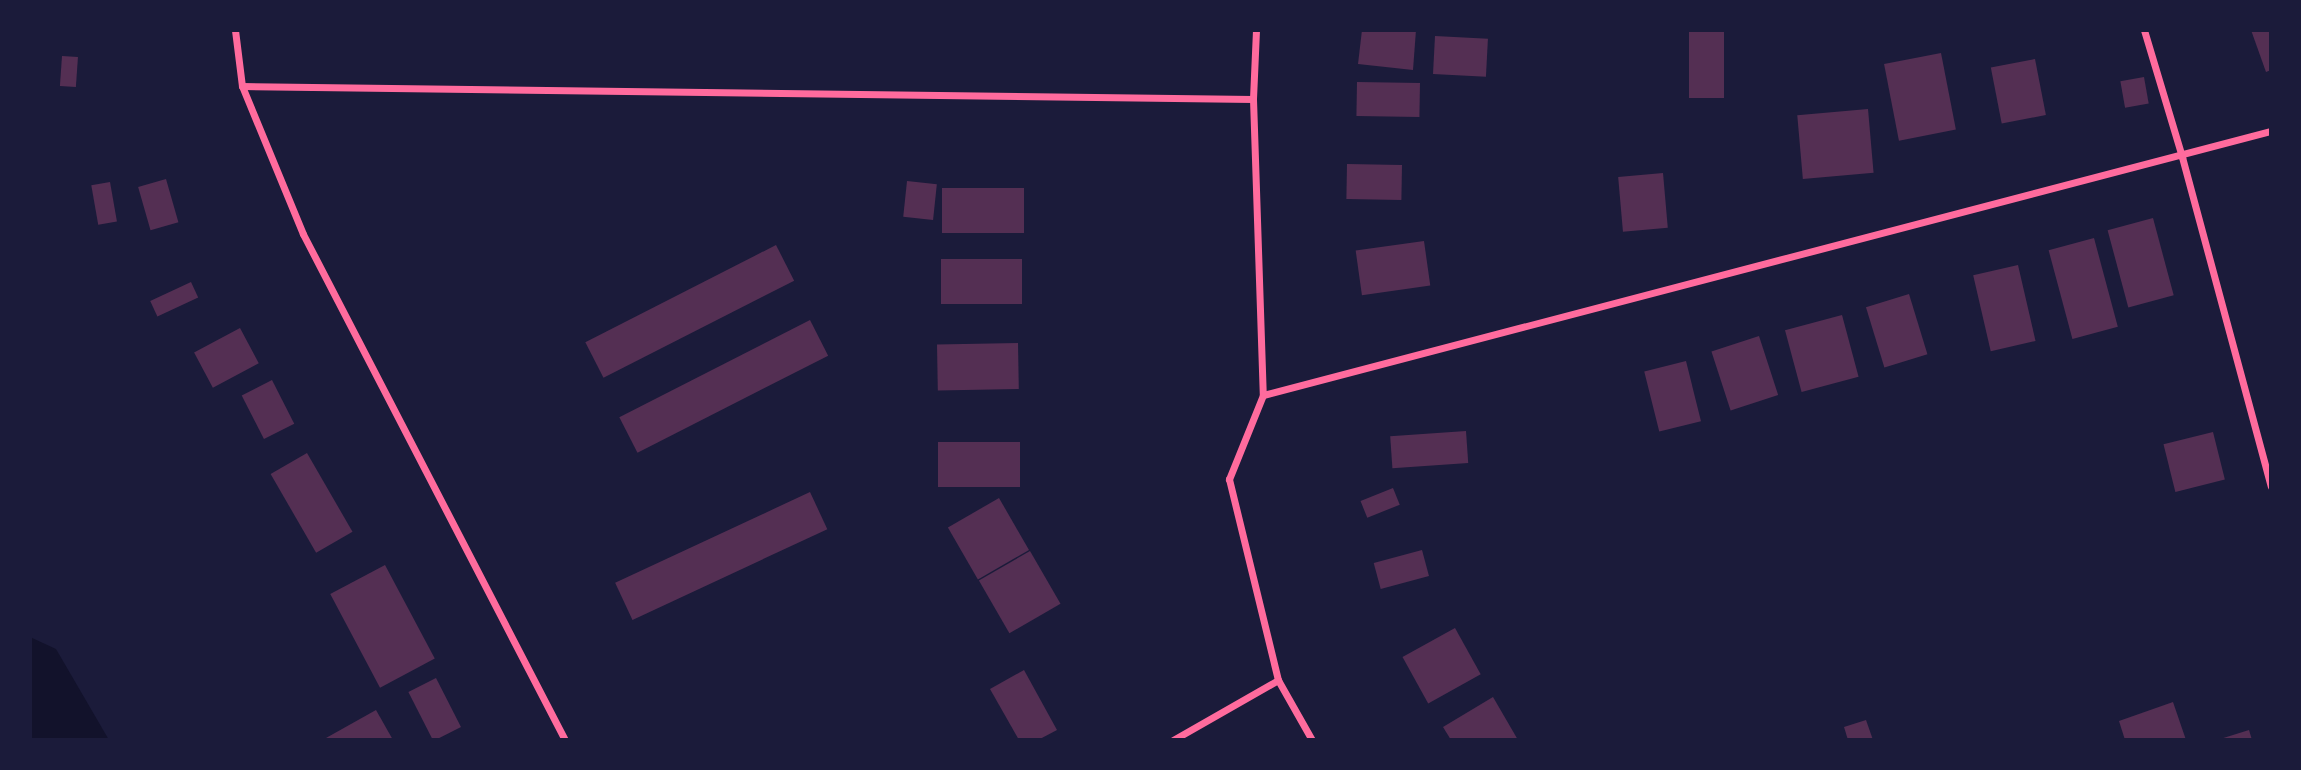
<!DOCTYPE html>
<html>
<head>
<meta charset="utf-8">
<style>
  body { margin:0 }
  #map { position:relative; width:2301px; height:770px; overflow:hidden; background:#1b1b3a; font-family:"Source Sans 3",sans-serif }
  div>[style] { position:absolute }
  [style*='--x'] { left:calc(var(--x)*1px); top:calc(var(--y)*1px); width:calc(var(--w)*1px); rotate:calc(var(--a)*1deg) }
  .water>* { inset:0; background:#12122b }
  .building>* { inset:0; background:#542f53; transform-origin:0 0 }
  .minor>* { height:7px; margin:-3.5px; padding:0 3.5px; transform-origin:3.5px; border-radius:3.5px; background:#ff6b9d }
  span { translate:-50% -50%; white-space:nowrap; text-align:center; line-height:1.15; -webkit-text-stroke:5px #1b1b3a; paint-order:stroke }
  .frame { position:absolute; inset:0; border:32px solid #1b1b3a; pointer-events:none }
</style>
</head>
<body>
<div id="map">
  <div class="water">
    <i style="clip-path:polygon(30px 637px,56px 649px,109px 740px,30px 740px)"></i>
  </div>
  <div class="building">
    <i style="clip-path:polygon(1362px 30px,1416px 30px,1413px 70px,1358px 64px)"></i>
    <i style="left:1689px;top:30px;width:35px;height:68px"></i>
    <i style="clip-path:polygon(2251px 30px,2271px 30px,2271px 70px,2266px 72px)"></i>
    <i style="left:1435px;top:36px;width:53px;height:38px;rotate:3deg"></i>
    <i style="left:1941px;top:53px;width:78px;height:58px;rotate:79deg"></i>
    <i style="left:62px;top:56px;width:16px;height:30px;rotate:4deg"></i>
    <i style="left:2035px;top:59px;width:57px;height:45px;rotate:79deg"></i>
    <i style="left:2144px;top:77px;width:27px;height:24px;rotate:80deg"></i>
    <i style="left:1357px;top:82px;width:63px;height:34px;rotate:1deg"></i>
    <i style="left:1868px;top:109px;width:64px;height:71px;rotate:85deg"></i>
    <i style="left:1347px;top:164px;width:55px;height:35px;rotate:1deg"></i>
    <i style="left:1663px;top:173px;width:55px;height:45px;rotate:85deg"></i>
    <i style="left:166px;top:179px;width:45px;height:29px;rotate:74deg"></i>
    <i style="left:907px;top:181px;width:30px;height:36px;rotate:6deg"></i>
    <i style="left:110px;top:182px;width:40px;height:19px;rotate:80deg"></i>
    <i style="left:942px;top:188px;width:82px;height:45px"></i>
    <i style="left:2153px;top:218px;width:80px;height:47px;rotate:75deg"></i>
    <i style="left:2094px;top:238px;width:92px;height:47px;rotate:75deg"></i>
    <i style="left:1424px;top:241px;width:45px;height:69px;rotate:82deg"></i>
    <i style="left:776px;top:245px;width:40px;height:214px;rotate:63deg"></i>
    <i style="left:941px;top:259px;width:81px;height:45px"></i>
    <i style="left:2018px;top:265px;width:78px;height:46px;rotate:77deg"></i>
    <i style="left:191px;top:282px;width:17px;height:45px;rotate:65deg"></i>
    <i style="left:1909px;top:294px;width:63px;height:45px;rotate:73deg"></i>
    <i style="left:1842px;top:315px;width:64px;height:59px;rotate:75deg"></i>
    <i style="left:810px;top:320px;width:40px;height:214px;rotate:63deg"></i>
    <i style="left:240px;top:328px;width:40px;height:52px;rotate:62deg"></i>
    <i style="left:1759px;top:336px;width:62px;height:50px;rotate:72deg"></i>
    <i style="left:1018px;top:343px;width:46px;height:81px;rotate:89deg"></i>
    <i style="left:1686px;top:361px;width:62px;height:43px;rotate:76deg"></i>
    <i style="left:272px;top:380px;width:49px;height:34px;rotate:63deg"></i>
    <i style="left:1466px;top:431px;width:32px;height:76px;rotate:86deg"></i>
    <i style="left:2213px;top:432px;width:49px;height:51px;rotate:76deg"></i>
    <i style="left:938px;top:442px;width:82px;height:45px"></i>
    <i style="left:307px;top:453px;width:91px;height:42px;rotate:60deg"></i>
    <i style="left:1393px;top:488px;width:18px;height:35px;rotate:68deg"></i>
    <i style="left:810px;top:492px;width:41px;height:215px;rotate:65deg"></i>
    <i style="left:999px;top:498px;width:60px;height:59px;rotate:60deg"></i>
    <i style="left:1422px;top:550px;width:27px;height:50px;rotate:75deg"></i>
    <i style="left:1030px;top:551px;width:61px;height:59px;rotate:60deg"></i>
    <i style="left:385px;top:565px;width:106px;height:62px;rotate:62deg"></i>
    <i style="left:1455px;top:628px;width:53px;height:60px;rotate:61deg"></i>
    <i style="clip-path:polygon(1024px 670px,1057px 730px,1038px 740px,1019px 740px,990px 689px)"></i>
    <i style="left:436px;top:678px;width:55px;height:31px;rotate:63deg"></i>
    <i style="clip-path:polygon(1493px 697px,1518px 740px,1451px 740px,1443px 727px)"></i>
    <i style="clip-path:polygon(2173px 702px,2186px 740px,2125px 740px,2119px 721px)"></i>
    <i style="clip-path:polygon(376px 710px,393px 740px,327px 740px,326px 738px)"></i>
    <i style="clip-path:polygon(1866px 720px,1873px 740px,1848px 740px,1844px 727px)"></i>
    <i style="clip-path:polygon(2249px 730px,2252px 740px,2217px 740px)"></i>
  </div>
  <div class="minor">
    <i style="--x:235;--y:30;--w:56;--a:82.9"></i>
    <i style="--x:242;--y:86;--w:160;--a:67.6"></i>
    <i style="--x:303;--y:234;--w:570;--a:62.63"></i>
    <i style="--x:1256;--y:30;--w:69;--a:92.5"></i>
    <i style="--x:1253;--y:99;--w:296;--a:88.1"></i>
    <i style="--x:1263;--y:395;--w:91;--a:112"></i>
    <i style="--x:1229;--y:479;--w:207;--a:76.3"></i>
    <i style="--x:1278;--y:680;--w:69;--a:60.5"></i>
    <i style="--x:2144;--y:30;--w:133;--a:73.3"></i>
    <i style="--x:2182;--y:157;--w:341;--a:74.9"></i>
    <i style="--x:242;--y:86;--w:1011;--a:0.74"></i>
    <i style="--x:1263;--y:395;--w:1042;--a:-14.68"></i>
    <i style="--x:1173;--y:740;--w:121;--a:-29.7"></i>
  </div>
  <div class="frame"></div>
</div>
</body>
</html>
